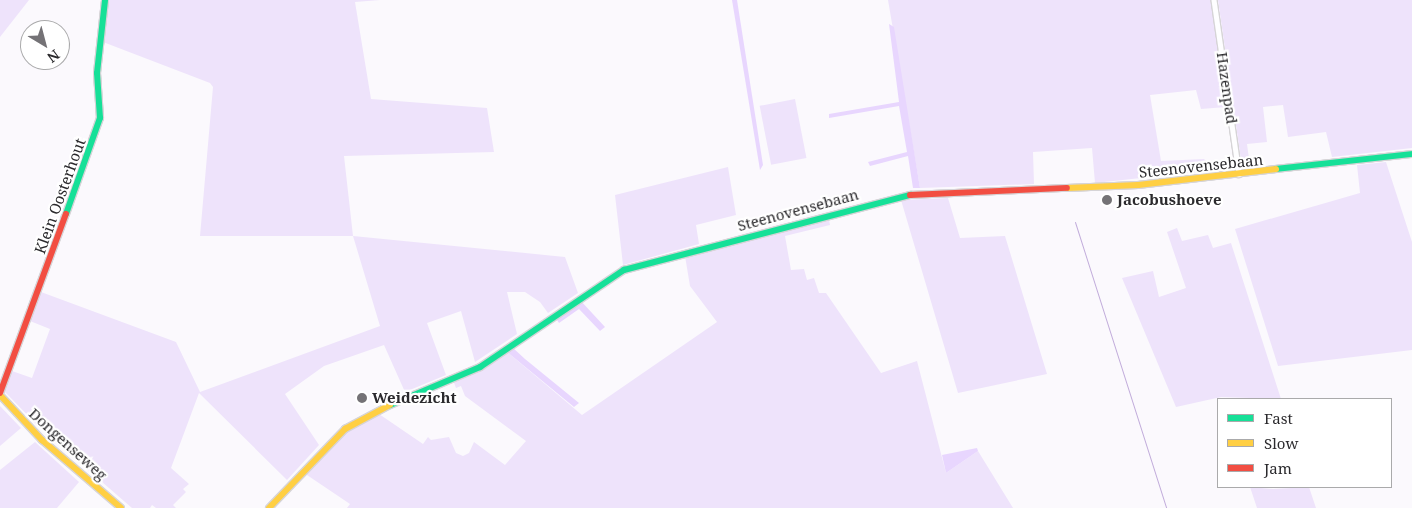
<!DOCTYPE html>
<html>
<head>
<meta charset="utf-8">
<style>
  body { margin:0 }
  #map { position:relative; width:1412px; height:508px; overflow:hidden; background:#fbf9fd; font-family:"Noto Serif",serif }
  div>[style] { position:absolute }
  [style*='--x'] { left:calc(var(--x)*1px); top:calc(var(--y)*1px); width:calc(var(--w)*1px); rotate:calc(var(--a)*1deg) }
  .green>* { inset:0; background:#eee3fb; transform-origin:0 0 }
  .forest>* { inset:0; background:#e8d6fe }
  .stream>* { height:1px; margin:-0.5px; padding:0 0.5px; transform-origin:0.5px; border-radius:0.5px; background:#c2addb }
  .roads { filter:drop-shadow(1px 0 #d6d4d7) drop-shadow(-1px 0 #d6d4d7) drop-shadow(0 1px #d6d4d7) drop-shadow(0 -1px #d6d4d7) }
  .street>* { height:4.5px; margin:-2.25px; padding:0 2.25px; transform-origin:2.25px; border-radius:2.25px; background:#fefeff }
  .fast>* { height:6px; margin:-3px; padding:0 3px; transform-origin:3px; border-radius:3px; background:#16e098 }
  .slow>* { height:6px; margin:-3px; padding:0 3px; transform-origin:3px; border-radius:3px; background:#ffcf43 }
  .jam>* { height:6px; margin:-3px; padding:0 3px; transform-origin:3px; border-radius:3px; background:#f24e42 }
  .dots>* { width:14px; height:14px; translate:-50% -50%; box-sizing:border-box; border:2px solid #fff; border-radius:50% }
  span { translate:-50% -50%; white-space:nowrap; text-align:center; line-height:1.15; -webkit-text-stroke:4.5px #fff; paint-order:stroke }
  .street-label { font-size:15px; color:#2b2a2d }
  .poi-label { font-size:15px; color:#2b2a2d; font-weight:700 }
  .left { translate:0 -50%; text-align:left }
  .legend { position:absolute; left:1217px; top:398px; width:175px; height:90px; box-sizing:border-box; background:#fff; border:1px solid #aaaaab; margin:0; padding:6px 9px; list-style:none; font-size:15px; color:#2b2a2d }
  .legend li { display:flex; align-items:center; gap:10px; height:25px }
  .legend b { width:25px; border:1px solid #aaaaab }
  .north { position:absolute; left:20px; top:20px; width:50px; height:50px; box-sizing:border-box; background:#fff; border:1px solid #aaaaab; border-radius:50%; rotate:143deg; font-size:14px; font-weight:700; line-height:20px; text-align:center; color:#2b2a2d }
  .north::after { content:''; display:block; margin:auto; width:18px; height:22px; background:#747276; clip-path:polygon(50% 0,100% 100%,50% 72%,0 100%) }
</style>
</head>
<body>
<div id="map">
  <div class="green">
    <i style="clip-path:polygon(0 0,29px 0,0 37px)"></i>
    <i style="clip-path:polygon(107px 0,380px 0,355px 2px,371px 99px,487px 108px,494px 152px,344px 156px,353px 236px,565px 257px,578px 293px,548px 313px,540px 302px,525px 292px,507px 292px,517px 334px,475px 362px,461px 311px,427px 323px,446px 375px,405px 392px,384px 345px,324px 366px,285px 394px,319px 445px,287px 480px,199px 393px,171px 468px,189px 484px,183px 489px,186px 492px,173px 505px,176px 508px,156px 508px,152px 505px,150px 508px,132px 508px,41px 429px,4px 391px,12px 371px,32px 378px,50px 329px,30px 321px,41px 292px,176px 342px,200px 392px,380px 326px,353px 236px,200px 236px,213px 87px,210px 83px,103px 42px)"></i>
    <i style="clip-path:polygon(888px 0,1212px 0,1226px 107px,1201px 109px,1196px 90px,1150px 95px,1161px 161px,1204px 159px,1215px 170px,1095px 183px,1092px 148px,1033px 152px,1034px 184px,920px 188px)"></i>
    <i style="clip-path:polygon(1218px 0,1412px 0,1412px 148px,1332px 157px,1326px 132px,1288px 137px,1283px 105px,1263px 107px,1267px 142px,1247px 144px,1250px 166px,1242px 167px)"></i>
    <i style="left:795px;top:99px;width:60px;height:36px;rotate:79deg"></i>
    <i style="clip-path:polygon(1386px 162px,1412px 242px,1412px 350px,1278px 366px,1235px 229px,1360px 193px,1357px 165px)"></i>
    <i style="clip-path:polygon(728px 167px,736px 215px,696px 225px,699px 244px,623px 265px,615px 195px)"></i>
    <i style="clip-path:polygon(948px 198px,960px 238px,1005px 236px,1047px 374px,958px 393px,901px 200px)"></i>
    <i style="clip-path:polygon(829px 220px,830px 225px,785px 236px,791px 270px,804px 269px,807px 280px,814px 278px,819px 293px,826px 293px,881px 373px,917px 361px,946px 473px,978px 451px,1013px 508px,347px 508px,350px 504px,304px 473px,336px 437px,379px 414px,423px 444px,428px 437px,431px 440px,449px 437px,456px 453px,463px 456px,469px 453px,474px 442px,505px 465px,526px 441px,465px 396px,461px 386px,456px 388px,453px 380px,506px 351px,582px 415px,717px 322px,690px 286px,685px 256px)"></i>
    <i style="clip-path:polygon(1177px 228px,1182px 241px,1208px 235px,1213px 248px,1231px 243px,1281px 399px,1221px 397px,1176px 407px,1122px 278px,1153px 271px,1159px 297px,1186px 288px,1167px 232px)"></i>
    <i style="clip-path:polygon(0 406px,21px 428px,0 446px)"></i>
    <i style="clip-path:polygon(35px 442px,79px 482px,57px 508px,0 508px,0 470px)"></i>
    <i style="clip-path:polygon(1250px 487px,1273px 489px,1309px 487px,1316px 508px,1257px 508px)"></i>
  </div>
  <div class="forest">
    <i style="clip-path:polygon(732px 0,737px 0,763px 165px,760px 170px)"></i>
    <i style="clip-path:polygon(889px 24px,894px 27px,920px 188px,913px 188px,908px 156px,870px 166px,868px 162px,907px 152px,899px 106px,829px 118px,829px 114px,899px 102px)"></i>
    <i style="clip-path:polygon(580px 300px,605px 327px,600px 331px,579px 309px,559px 323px,555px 317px)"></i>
    <i style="clip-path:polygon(512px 347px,525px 359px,579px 403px,574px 407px,506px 351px)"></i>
    <i style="clip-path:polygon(977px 448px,978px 451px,946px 473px,942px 455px)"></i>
  </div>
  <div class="stream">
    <i style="--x:1075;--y:222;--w:300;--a:72.3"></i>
  </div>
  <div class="roads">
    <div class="street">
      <i style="--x:1214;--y:0;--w:176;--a:81.8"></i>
    </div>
    <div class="fast">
      <i style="--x:1276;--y:169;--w:137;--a:-6.3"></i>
      <i style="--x:66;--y:214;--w:102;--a:-70.5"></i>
      <i style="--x:100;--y:118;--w:45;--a:-93.8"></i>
      <i style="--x:97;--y:73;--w:73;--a:-83.7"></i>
      <i style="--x:390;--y:405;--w:98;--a:-22.9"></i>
      <i style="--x:480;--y:367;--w:174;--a:-34"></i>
      <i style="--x:624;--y:270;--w:296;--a:-14.7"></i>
    </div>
    <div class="slow">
      <i style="--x:1067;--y:188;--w:71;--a:-2.4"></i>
      <i style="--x:1138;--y:185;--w:139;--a:-6.6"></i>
      <i style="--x:0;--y:395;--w:62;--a:47"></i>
      <i style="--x:42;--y:440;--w:104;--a:40.7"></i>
      <i style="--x:269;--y:508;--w:110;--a:-46.1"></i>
      <i style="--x:345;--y:429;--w:51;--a:-28.1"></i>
    </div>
    <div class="jam">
      <i style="--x:910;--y:195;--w:157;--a:-2.6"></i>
      <i style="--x:0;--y:393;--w:191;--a:-69.8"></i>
    </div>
  </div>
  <div class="dots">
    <i style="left:1107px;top:200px;background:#747276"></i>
    <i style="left:362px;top:398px;background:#747276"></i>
  </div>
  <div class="street-label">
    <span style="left:1227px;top:88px;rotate:82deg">Hazenpad</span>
    <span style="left:1201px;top:166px;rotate:-6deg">Steenovensebaan</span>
    <span style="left:60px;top:196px;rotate:-70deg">Klein Oosterhout</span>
    <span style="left:798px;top:210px;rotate:-15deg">Steenovensebaan</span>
    <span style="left:68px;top:444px;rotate:42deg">Dongenseweg</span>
  </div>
  <div class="poi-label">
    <span class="left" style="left:1117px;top:200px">Jacobushoeve</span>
    <span class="left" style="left:372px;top:398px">Weidezicht</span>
  </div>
  <ul class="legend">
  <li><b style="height:6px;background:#16e098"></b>Fast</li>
  <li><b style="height:6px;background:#ffcf43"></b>Slow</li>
  <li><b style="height:6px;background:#f24e42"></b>Jam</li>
  </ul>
  <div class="north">N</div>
</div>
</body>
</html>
